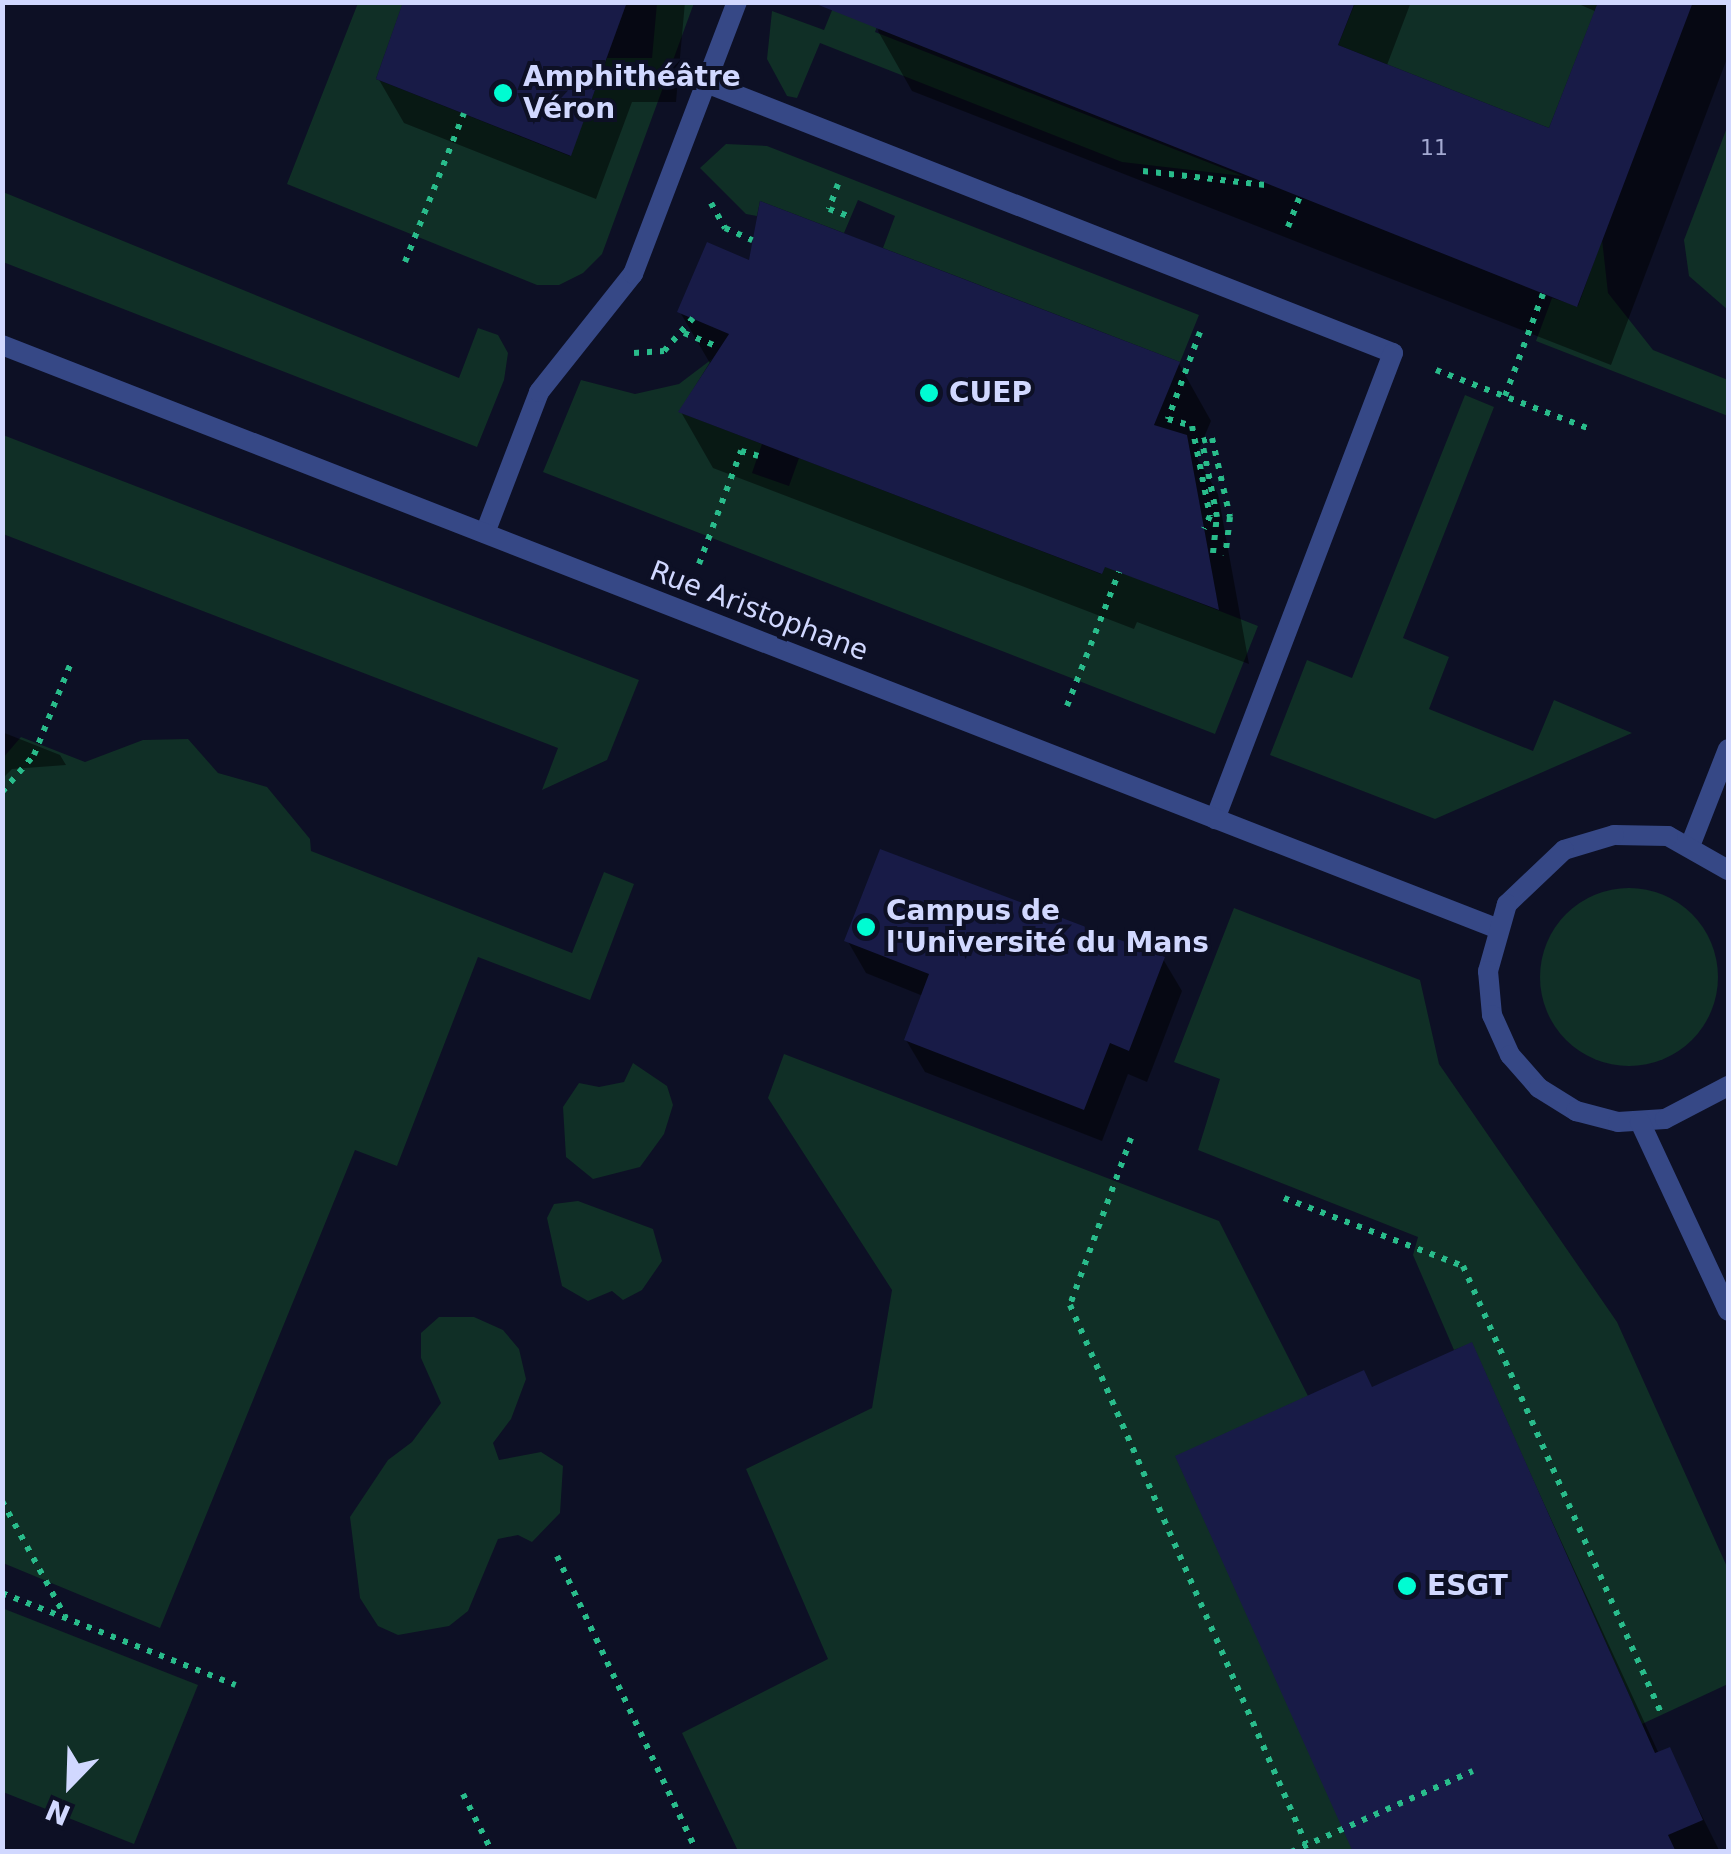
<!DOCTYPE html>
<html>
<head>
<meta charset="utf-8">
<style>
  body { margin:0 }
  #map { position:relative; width:1731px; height:1854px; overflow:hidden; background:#0d1025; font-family:"DejaVu Sans",sans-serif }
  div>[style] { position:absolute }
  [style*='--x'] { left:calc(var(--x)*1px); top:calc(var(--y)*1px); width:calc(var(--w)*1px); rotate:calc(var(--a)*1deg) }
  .green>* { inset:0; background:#102f26 }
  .round { border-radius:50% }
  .shadow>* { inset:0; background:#0007 }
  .building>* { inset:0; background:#181b47 }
  .path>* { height:6px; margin-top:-3px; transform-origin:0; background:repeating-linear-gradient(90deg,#29bc8b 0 5px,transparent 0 13px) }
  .lane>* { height:20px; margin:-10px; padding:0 10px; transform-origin:10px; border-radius:10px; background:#364886 }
  .street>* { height:20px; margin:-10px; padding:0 10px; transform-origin:10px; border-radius:10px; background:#364886 }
  .dots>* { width:28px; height:28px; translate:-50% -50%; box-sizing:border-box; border:5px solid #0d1025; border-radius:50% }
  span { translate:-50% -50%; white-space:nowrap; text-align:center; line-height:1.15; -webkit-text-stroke:8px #0d1025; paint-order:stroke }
  .number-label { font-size:22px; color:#a3a9d1 }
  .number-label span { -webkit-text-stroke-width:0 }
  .poi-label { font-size:28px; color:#d1d8ff; font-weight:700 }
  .left { translate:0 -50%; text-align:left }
  .street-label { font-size:28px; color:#d1d8ff }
  .frame { position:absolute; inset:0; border:5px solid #d1d8ff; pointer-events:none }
  .north { position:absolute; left:20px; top:1734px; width:100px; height:100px; -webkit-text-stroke:8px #0d1025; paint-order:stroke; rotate:203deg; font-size:28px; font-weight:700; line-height:40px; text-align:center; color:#d1d8ff }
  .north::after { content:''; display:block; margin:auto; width:35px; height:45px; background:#d1d8ff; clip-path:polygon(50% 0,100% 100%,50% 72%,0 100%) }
</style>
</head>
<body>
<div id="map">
  <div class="green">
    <i style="clip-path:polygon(358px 3px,403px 3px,376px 79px,570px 156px,607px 58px,652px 58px,657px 3px,694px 3px,602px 254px,583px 273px,559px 285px,537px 285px,287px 184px)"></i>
    <i style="clip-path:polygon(835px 3px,886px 3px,875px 32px,1243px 176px,1122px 162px,820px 43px,797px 98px,787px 96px,767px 59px,772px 11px,824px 30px)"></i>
    <i style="clip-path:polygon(1355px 3px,1598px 3px,1549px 128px,1338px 45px)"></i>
    <i style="clip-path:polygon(1728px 125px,1728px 310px,1689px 276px,1684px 240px)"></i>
    <i style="clip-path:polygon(726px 144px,767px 146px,1199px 315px,1180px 362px,883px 248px,895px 216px,858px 200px,844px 233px,760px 201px,757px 216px,746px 214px,700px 168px)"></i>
    <i style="clip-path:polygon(3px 192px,459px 378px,478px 328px,498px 335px,508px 353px,504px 380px,477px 447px,3px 262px)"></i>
    <i style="clip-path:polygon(1602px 239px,1608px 293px,1653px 350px,1728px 380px,1728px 416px,1536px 341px,1552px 298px,1578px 306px)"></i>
    <i style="clip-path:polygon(712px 359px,679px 412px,762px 444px,752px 473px,789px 486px,799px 458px,1101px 574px,1105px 566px,1258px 626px,1215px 734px,543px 472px,581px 380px,635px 394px,679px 384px)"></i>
    <i style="clip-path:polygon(1465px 395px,1494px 407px,1403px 638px,1449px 657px,1429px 709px,1533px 751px,1554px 700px,1632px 733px,1435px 819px,1270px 755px,1307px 660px,1352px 678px)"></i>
    <i style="clip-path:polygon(3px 435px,639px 680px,607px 760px,542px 790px,558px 748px,3px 534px)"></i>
    <i style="clip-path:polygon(21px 737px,85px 762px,143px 740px,188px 739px,218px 773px,267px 787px,310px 839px,311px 851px,572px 953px,604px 872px,634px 884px,590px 1000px,478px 957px,397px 1166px,355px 1150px,160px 1628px,3px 1563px,2px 759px)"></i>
    <i class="round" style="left:1540px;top:888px;width:178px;height:178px"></i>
    <i style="clip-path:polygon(1234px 908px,1420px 980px,1439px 1064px,1617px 1322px,1728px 1569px,1728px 1684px,1642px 1724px,1472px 1343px,1454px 1350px,1413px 1255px,1418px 1237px,1198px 1150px,1220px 1079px,1174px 1062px)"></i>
    <i style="clip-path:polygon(784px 1054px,1219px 1221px,1308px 1396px,1176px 1457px,1354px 1851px,738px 1851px,682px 1733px,828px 1659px,746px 1469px,872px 1408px,892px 1290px,768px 1098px)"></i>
    <i style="clip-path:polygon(633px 1063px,667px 1086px,673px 1105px,664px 1134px,640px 1167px,593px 1179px,566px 1157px,563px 1107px,579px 1083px,599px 1087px,624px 1082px)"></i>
    <i style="clip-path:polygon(578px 1201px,653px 1229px,662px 1261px,642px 1290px,623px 1300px,612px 1291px,588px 1301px,562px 1286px,547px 1218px,554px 1204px)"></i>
    <i style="clip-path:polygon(439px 1317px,474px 1317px,503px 1330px,519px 1349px,526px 1379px,511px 1419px,493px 1443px,499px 1460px,541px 1452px,563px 1466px,560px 1513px,532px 1542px,518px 1535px,498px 1539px,468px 1611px,449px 1626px,398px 1635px,378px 1626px,360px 1598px,350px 1517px,388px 1460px,412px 1442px,441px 1403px,421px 1358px,421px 1333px)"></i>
    <i style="clip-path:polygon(2px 1608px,198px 1685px,134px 1844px,3px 1792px)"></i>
  </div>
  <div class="shadow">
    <i style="clip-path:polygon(406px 2px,685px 2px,676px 102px,632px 102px,596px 199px,404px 123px,378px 78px)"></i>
    <i style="clip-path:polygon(889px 2px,1411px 2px,1387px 65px,1551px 131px,1597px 12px,1574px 2px,1728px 2px,1728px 56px,1611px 365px,912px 91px,878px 31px)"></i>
    <i style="clip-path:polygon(751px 263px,1179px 364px,1211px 421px,1196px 456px,1218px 494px,1249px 664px,1137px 622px,1134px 629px,713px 468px,681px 412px,711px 365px,680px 312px)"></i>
    <i style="clip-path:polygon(2px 732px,60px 755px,66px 765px,12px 769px,2px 779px)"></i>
    <i style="clip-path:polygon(847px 940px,1163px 959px,1182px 991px,1147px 1082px,1128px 1074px,1102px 1141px,925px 1072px,906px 1040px,923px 996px,866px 973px)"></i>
    <i style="clip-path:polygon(1471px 1345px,1659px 1754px,1669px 1750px,1720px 1852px,1356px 1852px,1373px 1390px)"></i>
  </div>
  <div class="building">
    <i style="clip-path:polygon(403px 2px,627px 2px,571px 156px,376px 79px)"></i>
    <i style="clip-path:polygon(811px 2px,1355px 2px,1338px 45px,1549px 128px,1598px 2px,1693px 2px,1577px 307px)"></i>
    <i style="clip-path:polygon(760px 201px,1180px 362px,1154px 425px,1187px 435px,1219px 610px,1105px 567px,1102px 574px,678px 412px,729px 334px,677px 312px,707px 242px,749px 260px)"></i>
    <i style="clip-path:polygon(880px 849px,1165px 957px,1129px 1051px,1110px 1043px,1084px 1110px,904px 1040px,929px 974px,844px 941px)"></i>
    <i style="clip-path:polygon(1472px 1342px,1655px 1753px,1670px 1747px,1703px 1820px,1668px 1835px,1676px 1852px,1353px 1852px,1175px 1456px,1364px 1370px,1372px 1387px)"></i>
  </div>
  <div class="path">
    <i style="--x:1143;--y:171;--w:123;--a:6.5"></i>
    <i style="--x:838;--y:184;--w:27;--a:110"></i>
    <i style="--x:829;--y:209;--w:23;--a:20"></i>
    <i style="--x:711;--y:203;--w:29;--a:61"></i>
    <i style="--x:725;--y:228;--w:30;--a:24"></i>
    <i style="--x:1288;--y:227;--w:31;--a:-69"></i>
    <i style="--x:405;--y:262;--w:160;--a:-68.4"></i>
    <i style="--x:1200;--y:332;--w:93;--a:110.2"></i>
    <i style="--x:1168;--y:419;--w:25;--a:16"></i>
    <i style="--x:1192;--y:426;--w:92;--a:78.7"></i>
    <i style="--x:1210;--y:516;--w:14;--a:115"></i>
    <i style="--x:684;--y:333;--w:38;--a:22"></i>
    <i style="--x:634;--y:353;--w:30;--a:-4"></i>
    <i style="--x:664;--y:351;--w:44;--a:-48.7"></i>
    <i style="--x:1436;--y:370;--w:162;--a:21"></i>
    <i style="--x:1505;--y:396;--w:109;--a:-69.6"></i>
    <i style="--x:1213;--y:553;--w:36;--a:-84"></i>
    <i style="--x:1217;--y:517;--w:77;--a:-101.2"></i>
    <i style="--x:1202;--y:441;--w:10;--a:-17"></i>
    <i style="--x:1212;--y:438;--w:81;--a:77.2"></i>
    <i style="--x:1230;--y:517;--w:39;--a:97"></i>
    <i style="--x:699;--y:564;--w:121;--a:-69.6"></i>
    <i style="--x:741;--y:451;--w:18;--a:16"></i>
    <i style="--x:1067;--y:706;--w:144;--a:-68.8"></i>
    <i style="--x:2;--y:792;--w:49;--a:-49.1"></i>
    <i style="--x:34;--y:755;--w:102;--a:-68.2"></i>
    <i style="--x:1131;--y:1138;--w:178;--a:110.1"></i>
    <i style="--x:1070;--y:1305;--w:588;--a:66.35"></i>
    <i style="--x:1284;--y:1198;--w:191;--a:20.8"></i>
    <i style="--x:1463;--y:1266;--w:491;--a:66.1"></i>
    <i style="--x:2;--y:1501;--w:133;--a:61.3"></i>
    <i style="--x:557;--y:1556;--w:327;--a:64.7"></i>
    <i style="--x:2;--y:1593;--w:251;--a:21.5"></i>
    <i style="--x:463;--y:1794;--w:65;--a:63.4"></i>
    <i style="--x:1291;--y:1852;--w:199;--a:-24"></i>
  </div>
  <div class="lane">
    <i style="--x:706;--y:83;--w:738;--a:21.46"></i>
    <i style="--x:1393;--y:353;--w:499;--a:110.9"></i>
    <i style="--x:485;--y:533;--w:151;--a:-69"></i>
    <i style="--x:539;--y:392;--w:151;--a:-51.5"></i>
    <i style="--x:633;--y:274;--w:291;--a:-69.1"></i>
  </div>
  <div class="street">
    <i style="--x:2;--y:345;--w:1604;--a:21.32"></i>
    <i style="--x:1690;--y:846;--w:104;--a:-68.6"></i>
    <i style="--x:1728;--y:870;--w:69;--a:-150.5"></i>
    <i style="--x:1668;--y:836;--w:54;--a:-178.9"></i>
    <i style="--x:1614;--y:835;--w:52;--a:163.3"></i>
    <i style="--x:1564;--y:850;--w:79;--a:136.5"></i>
    <i style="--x:1507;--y:904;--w:70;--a:105.8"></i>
    <i style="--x:1488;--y:971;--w:44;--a:84.8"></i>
    <i style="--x:1492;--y:1015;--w:44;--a:65.8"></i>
    <i style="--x:1510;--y:1055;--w:44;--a:48.7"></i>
    <i style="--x:1539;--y:1088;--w:44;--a:31.9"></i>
    <i style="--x:1576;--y:1111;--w:43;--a:14.7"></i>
    <i style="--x:1618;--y:1122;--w:47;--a:-3.7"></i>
    <i style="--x:1665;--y:1119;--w:71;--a:-27.6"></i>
    <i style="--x:1640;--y:1122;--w:208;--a:65"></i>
  </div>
  <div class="dots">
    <i style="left:503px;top:93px;background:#00fcd2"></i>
    <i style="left:929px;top:393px;background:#00fcd2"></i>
    <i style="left:866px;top:927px;background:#00fcd2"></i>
    <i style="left:1407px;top:1586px;background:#00fcd2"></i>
  </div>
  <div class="number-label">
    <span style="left:1434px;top:148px">11</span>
  </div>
  <div class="poi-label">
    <span class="left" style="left:523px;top:93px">Amphithéâtre<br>Véron</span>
    <span class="left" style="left:949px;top:393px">CUEP</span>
    <span class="left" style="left:886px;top:927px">Campus de<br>l'Université du Mans</span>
    <span class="left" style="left:1427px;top:1586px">ESGT</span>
  </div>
  <div class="street-label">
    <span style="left:759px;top:611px;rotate:21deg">Rue Aristophane</span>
  </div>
  <div class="frame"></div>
  <div class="north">N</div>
</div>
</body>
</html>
